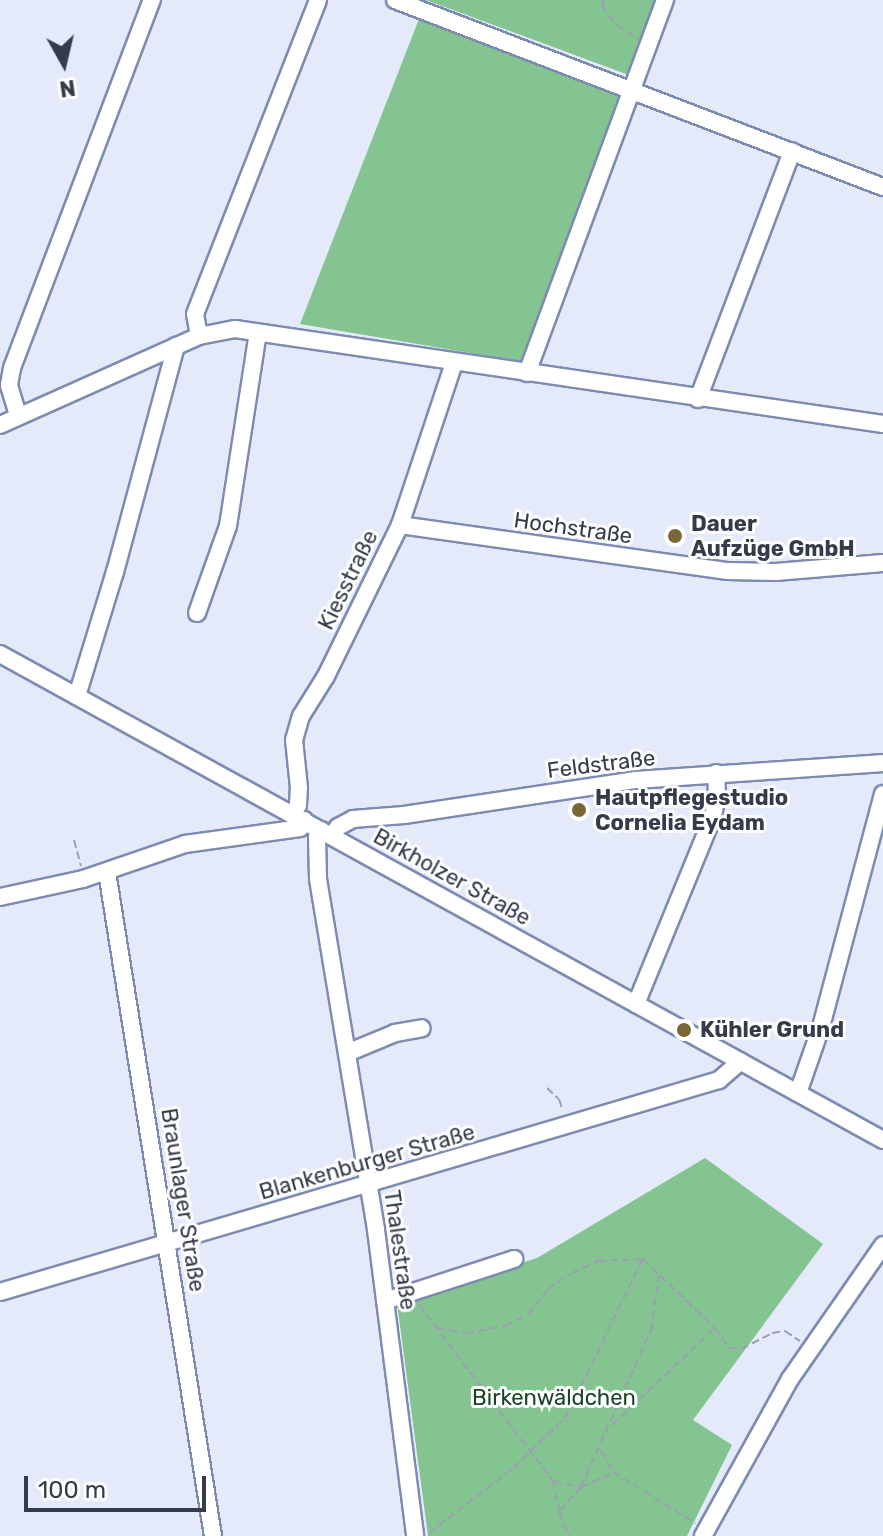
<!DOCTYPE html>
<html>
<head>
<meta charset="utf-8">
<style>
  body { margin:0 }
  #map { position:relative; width:883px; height:1536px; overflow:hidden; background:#e4eafa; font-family:Rubik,sans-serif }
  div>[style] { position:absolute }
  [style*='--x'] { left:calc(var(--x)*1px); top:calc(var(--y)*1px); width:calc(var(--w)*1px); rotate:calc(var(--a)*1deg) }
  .forest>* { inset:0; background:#84c490 }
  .path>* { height:2px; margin-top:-1px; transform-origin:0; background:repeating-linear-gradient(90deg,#9aa0b0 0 8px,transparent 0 12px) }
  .roads { filter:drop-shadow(2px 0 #7e8bb1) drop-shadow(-2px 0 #7e8bb1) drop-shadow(0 2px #7e8bb1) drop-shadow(0 -2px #7e8bb1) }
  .minor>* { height:16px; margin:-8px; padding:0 8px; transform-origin:8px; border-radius:8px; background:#fff }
  .dots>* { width:22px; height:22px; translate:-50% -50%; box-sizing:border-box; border:4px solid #fff; border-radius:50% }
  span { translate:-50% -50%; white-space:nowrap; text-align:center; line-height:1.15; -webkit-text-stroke:6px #fff; paint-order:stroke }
  .poi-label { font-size:22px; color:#353b4b; font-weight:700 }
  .left { translate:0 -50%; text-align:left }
  .street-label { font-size:22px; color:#353b4b }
  .park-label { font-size:22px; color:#184624 }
  .north { position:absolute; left:24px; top:24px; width:80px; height:80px; -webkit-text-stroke:6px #fff; paint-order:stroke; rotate:172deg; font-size:22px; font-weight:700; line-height:32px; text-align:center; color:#353b4b }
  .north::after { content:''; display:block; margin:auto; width:28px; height:36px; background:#353b4b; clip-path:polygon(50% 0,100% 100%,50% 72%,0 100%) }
  .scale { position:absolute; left:24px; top:1476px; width:182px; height:36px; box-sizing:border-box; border:4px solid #353b4b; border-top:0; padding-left:10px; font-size:24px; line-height:28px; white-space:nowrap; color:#353b4b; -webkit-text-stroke:6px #fff; paint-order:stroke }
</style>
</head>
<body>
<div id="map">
  <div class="forest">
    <i style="clip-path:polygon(426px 0,664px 0,634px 77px)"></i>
    <i style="clip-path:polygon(419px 19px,626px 97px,524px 362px,300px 324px)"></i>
    <i style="clip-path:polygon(705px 1158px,823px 1244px,693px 1420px,732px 1445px,687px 1536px,428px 1536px,397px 1303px,537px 1258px)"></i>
  </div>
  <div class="path">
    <i style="--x:605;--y:0;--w:6;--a:121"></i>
    <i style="--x:602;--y:5;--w:24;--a:55"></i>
    <i style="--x:616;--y:25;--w:26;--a:31"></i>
    <i style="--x:74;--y:840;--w:27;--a:75"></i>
    <i style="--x:547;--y:1088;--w:16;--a:43"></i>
    <i style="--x:559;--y:1099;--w:10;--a:73"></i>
    <i style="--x:419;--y:1305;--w:221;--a:52.7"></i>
    <i style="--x:553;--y:1481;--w:32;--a:79"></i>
    <i style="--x:559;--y:1512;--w:26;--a:67"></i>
    <i style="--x:437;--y:1328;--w:29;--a:10"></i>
    <i style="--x:466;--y:1333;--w:40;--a:-10"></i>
    <i style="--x:505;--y:1326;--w:25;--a:-26"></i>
    <i style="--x:528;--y:1315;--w:33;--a:-52"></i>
    <i style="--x:548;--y:1289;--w:29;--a:-34"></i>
    <i style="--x:572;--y:1273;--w:29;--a:-25"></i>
    <i style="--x:598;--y:1261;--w:44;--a:-2.6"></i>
    <i style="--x:612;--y:1425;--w:141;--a:-43.3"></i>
    <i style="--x:601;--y:1451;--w:24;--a:60"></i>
    <i style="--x:613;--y:1472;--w:97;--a:31.9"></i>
    <i style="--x:554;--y:1481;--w:28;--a:13"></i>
    <i style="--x:581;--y:1487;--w:34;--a:-24"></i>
    <i style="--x:560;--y:1511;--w:32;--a:-49"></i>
    <i style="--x:581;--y:1487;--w:172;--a:-66"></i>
    <i style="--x:651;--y:1330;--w:58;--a:-82"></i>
    <i style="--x:429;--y:1533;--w:106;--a:-37.7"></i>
    <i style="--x:513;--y:1468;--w:72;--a:-43.9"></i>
    <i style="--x:565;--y:1418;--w:177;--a:-63.9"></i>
    <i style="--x:643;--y:1259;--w:100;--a:43.8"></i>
    <i style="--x:715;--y:1328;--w:24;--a:55"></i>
    <i style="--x:729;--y:1348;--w:12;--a:5"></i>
    <i style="--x:741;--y:1349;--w:35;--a:-27"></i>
    <i style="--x:772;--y:1333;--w:13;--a:-9"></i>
    <i style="--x:785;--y:1331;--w:18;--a:34"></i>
  </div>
  <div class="roads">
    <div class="minor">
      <i style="--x:395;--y:0;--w:523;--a:20.97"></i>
      <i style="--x:199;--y:336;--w:22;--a:-100"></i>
      <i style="--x:195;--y:314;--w:337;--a:-68.6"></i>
      <i style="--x:527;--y:373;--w:398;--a:-69.7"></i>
      <i style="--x:698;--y:399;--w:265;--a:-69.2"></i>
      <i style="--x:18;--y:415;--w:31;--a:-107"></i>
      <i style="--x:9;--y:385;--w:17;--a:-80"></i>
      <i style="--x:12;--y:368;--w:394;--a:-69.2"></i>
      <i style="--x:0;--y:425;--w:218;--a:-24.1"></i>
      <i style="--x:199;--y:336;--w:37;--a:-11"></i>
      <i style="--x:235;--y:329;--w:655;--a:8.34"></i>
      <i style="--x:400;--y:525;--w:331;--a:8"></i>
      <i style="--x:728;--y:571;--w:48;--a:1.2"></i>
      <i style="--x:776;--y:572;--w:107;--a:-4.8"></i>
      <i style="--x:197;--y:613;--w:92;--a:-70.4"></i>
      <i style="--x:228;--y:526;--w:195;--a:-81.2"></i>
      <i style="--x:0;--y:654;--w:1008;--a:28.83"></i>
      <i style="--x:77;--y:696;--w:130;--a:-73"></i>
      <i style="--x:115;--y:572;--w:234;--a:-74.9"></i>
      <i style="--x:293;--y:814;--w:10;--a:-61"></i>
      <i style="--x:298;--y:805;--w:17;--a:-87"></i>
      <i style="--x:299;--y:788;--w:48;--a:-95.9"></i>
      <i style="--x:294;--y:740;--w:25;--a:-74"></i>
      <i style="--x:301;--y:716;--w:47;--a:-58"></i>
      <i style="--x:326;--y:676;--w:168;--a:-63.9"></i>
      <i style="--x:400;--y:525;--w:171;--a:-71.6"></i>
      <i style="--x:321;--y:830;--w:8;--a:120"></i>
      <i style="--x:317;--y:837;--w:42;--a:88.6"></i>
      <i style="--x:318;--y:879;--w:356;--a:80.6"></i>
      <i style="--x:376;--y:1230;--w:308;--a:82.7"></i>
      <i style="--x:332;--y:835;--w:10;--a:-53"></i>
      <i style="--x:338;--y:827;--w:17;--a:-28"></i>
      <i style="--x:353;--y:819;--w:51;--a:-4.5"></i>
      <i style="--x:404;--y:815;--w:235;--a:-8.6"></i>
      <i style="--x:636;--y:780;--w:248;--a:-3.9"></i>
      <i style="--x:107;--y:872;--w:672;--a:80.93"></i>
      <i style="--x:0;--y:897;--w:85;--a:-12.2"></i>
      <i style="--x:83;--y:879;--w:108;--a:-18.9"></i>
      <i style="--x:185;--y:844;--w:116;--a:-7.9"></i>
      <i style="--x:300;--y:828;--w:9;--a:-63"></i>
      <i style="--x:636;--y:1004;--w:203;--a:-67.7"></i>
      <i style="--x:713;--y:816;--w:20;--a:-79"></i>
      <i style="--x:717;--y:796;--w:23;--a:-92"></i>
      <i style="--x:347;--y:1053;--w:52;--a:-22.6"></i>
      <i style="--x:395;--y:1033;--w:27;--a:-10"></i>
      <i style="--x:798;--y:1093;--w:70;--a:-70.8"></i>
      <i style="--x:821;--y:1027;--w:241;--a:-75.1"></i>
      <i style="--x:0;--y:1292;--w:750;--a:-16.43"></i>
      <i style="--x:719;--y:1080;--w:28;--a:-41"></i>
      <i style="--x:385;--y:1301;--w:136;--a:-18"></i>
      <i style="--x:703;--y:1536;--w:179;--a:-61"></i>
      <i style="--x:790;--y:1379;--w:163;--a:-55.2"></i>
    </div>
  </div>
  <div class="dots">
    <i style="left:675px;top:536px;background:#7a6736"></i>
    <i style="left:579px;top:810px;background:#7a6736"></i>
    <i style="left:684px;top:1030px;background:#7a6736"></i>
  </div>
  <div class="poi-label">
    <span class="left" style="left:691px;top:536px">Dauer<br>Aufzüge GmbH</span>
    <span class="left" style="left:595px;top:810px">Hautpflegestudio<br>Cornelia Eydam</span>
    <span class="left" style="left:700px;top:1030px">Kühler Grund</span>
  </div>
  <div class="street-label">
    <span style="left:573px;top:528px;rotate:8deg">Hochstraße</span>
    <span style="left:348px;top:580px;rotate:-64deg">Kiesstraße</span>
    <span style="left:601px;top:764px;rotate:-7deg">Feldstraße</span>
    <span style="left:452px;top:877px;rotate:29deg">Birkholzer Straße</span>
    <span style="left:367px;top:1162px;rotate:-16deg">Blankenburger Straße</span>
    <span style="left:183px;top:1200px;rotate:81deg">Braunlager Straße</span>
    <span style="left:400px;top:1250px;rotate:82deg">Thalestraße</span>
  </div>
  <div class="park-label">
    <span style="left:554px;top:1398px">Birkenwäldchen</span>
  </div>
  <div class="north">N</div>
  <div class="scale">100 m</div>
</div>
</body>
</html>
